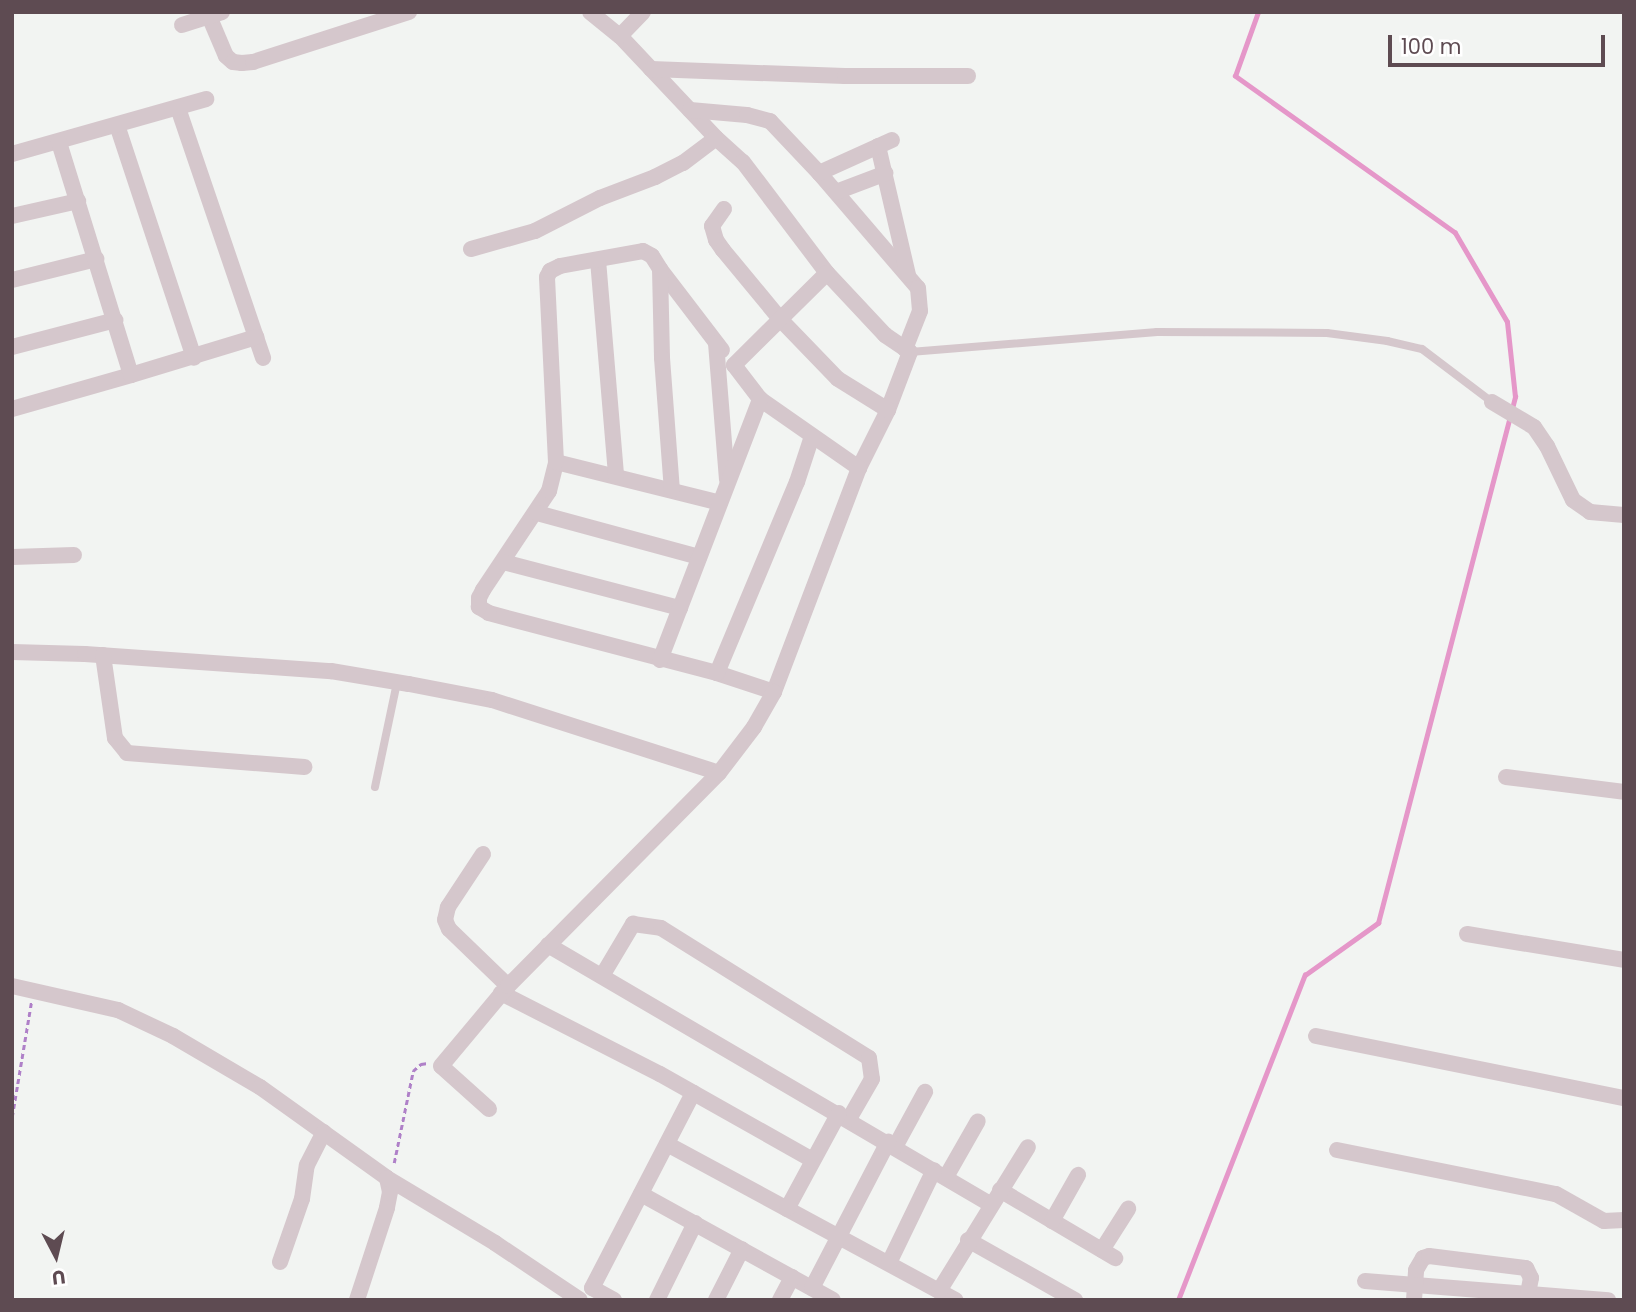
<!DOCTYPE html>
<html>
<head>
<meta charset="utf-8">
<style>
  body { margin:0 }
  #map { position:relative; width:1636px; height:1312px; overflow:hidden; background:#f2f4f2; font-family:Poppins,sans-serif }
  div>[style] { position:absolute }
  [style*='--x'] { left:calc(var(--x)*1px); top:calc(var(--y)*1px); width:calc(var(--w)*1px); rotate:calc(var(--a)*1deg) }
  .stream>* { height:4.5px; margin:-2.25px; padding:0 2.25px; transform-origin:2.25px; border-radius:2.25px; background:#e597c9 }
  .path>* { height:2.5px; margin-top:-1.25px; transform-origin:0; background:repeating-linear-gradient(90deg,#af80c8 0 5px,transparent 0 8.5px) }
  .service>* { height:8px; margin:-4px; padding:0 4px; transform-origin:4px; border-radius:4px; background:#d5c7cc }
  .minor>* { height:16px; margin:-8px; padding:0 8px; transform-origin:8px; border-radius:8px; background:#d5c7cc }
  span { translate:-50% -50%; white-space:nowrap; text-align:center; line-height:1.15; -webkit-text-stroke:5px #fff; paint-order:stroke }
  .frame { position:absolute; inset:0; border:14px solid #5e4b52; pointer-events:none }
  .north { position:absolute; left:21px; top:1221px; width:70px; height:70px; -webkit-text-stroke:5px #fff; paint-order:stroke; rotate:173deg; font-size:19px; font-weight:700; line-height:28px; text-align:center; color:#5e4b52 }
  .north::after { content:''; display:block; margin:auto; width:24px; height:32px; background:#5e4b52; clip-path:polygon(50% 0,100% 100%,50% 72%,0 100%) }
  .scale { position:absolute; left:1388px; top:35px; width:217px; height:32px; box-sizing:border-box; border:4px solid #5e4b52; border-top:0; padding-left:9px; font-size:21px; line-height:24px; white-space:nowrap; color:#5e4b52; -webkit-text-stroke:5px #fff; paint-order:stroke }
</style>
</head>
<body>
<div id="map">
  <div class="stream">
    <i style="--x:1178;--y:1300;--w:349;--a:-68.7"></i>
    <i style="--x:1305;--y:975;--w:90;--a:-35.5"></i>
    <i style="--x:1378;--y:923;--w:544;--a:-75.4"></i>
    <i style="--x:1515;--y:397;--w:75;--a:-96.1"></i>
    <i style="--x:1507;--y:322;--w:103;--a:-120.3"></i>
    <i style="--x:1455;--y:233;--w:270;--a:-144.5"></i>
    <i style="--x:1235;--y:76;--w:68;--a:-70.2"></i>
  </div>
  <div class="path">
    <i style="--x:12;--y:1117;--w:116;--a:-80.5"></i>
    <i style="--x:394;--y:1163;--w:94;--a:-78.3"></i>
    <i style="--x:413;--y:1071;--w:11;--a:-41"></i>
    <i style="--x:421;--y:1064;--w:7;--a:-8"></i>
  </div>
  <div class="service">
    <i style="--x:910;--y:352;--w:248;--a:-4.6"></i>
    <i style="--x:1157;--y:332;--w:170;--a:0.3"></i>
    <i style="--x:1327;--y:333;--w:61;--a:7.6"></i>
    <i style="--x:1387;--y:341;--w:36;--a:13"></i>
    <i style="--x:1422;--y:349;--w:88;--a:37.1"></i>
    <i style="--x:375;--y:787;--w:106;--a:-78.1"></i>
  </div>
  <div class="minor">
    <i style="--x:590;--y:12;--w:38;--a:39"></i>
    <i style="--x:620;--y:36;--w:140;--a:46.7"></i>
    <i style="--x:716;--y:138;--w:36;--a:42"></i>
    <i style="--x:743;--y:162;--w:139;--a:52.9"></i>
    <i style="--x:827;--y:273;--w:85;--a:46.9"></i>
    <i style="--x:885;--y:335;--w:30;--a:34"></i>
    <i style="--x:910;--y:352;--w:62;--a:110.8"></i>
    <i style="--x:888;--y:410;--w:65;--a:116.6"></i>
    <i style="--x:859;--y:468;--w:240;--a:110.8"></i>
    <i style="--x:774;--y:692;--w:60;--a:-161.6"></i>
    <i style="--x:717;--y:673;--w:236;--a:-165.3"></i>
    <i style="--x:489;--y:613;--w:12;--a:-149"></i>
    <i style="--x:479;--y:607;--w:9;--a:-90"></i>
    <i style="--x:479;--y:598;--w:9;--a:-63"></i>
    <i style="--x:483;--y:590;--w:119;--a:-56.3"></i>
    <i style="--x:549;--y:491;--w:30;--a:-76"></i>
    <i style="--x:556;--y:462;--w:169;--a:14"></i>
    <i style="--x:209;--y:16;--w:43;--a:67"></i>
    <i style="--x:226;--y:56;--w:9;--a:41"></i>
    <i style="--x:233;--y:62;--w:9;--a:6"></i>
    <i style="--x:242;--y:63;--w:11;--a:-5"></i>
    <i style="--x:253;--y:62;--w:164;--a:-17.8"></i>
    <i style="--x:182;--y:25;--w:42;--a:-18"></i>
    <i style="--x:620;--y:36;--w:33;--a:-46"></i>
    <i style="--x:651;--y:69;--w:194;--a:2.1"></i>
    <i style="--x:845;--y:76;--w:123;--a:0"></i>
    <i style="--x:178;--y:108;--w:264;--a:71.2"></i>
    <i style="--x:690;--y:110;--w:57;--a:5"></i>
    <i style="--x:747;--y:115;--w:24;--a:15"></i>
    <i style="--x:770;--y:121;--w:74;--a:46.6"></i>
    <i style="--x:821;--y:175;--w:149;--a:49.4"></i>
    <i style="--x:918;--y:288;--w:23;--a:85"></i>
    <i style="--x:920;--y:311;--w:41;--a:111.5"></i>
    <i style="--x:117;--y:125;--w:245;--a:71.7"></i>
    <i style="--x:878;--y:146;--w:132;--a:76.9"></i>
    <i style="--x:12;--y:154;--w:202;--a:-15.8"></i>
    <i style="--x:819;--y:173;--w:80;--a:-24.3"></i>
    <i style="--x:836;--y:192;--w:53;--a:-20.8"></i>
    <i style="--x:724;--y:209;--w:21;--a:125"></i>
    <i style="--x:712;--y:226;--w:15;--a:74"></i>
    <i style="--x:716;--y:240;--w:12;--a:55"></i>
    <i style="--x:723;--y:250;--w:89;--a:50.4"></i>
    <i style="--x:780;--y:319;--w:83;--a:46"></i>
    <i style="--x:838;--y:379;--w:59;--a:31.8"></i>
    <i style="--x:12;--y:216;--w:68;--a:-12.8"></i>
    <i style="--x:471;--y:249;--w:66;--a:-15.7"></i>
    <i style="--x:535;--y:231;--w:73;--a:-26.9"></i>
    <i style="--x:600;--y:198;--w:59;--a:-20.9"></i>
    <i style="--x:655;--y:177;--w:31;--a:-27"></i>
    <i style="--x:683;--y:163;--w:41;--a:-37.1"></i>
    <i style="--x:598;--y:260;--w:216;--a:85.2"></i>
    <i style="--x:660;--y:269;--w:102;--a:52.6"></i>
    <i style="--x:827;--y:273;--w:131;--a:135.3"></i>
    <i style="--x:734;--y:365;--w:43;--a:52.6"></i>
    <i style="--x:760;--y:399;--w:121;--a:34.9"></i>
    <i style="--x:12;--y:280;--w:87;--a:-14"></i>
    <i style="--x:716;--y:343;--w:137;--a:85.4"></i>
    <i style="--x:12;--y:347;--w:107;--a:-14.6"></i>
    <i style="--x:131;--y:375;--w:131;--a:-16.9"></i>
    <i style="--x:1492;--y:402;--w:49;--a:30.8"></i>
    <i style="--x:1534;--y:427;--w:23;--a:56"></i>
    <i style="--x:1547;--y:446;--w:60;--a:64.3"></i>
    <i style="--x:1573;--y:500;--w:21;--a:35"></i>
    <i style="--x:1590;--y:512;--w:34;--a:5"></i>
    <i style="--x:12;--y:409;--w:124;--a:-15.9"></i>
    <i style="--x:131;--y:375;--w:244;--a:-107.2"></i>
    <i style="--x:556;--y:462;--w:185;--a:-92.8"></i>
    <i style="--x:547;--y:277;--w:7;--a:-63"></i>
    <i style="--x:550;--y:271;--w:11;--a:-27"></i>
    <i style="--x:560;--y:266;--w:84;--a:-10.2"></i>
    <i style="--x:643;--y:251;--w:10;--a:29"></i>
    <i style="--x:652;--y:256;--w:15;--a:58"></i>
    <i style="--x:660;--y:269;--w:89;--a:88.7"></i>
    <i style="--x:662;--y:358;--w:132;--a:85.7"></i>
    <i style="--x:537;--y:513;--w:168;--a:15.2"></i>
    <i style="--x:12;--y:557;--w:62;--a:-1.8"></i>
    <i style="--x:503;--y:562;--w:183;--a:14.6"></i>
    <i style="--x:12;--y:652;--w:73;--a:1.6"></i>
    <i style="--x:85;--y:654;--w:247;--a:4"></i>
    <i style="--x:331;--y:671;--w:79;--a:9.5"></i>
    <i style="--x:409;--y:684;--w:85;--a:10.9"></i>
    <i style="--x:492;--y:700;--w:238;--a:17.8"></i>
    <i style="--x:103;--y:655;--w:84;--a:81.8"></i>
    <i style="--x:115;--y:738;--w:19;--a:51"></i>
    <i style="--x:127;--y:753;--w:178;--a:4.5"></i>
    <i style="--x:660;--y:660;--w:280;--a:-69"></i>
    <i style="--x:717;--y:673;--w:207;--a:-67.3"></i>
    <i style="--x:797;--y:482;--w:48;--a:-71.9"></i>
    <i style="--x:1506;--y:777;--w:119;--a:7.2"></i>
    <i style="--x:483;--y:854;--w:64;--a:123.4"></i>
    <i style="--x:448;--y:907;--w:13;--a:103"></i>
    <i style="--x:445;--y:920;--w:10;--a:66"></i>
    <i style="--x:449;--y:929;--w:82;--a:44"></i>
    <i style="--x:1467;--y:934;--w:159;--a:9.4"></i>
    <i style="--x:548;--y:945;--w:512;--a:30.37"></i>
    <i style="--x:602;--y:976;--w:61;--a:-59.2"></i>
    <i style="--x:633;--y:924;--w:28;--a:8"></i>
    <i style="--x:661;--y:928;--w:245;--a:32"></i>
    <i style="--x:869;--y:1058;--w:21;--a:82"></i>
    <i style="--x:872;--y:1079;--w:46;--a:119.9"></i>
    <i style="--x:12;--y:986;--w:109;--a:12.8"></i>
    <i style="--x:118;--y:1010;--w:61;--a:25.3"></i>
    <i style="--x:173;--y:1036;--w:101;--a:30.4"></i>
    <i style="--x:260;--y:1087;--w:156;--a:35.6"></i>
    <i style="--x:387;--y:1178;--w:14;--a:78"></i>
    <i style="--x:390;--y:1192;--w:16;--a:101"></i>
    <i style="--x:387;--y:1208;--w:97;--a:108.1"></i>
    <i style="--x:501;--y:993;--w:178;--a:27"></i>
    <i style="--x:660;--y:1074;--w:173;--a:29.4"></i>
    <i style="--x:1316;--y:1036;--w:314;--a:11.4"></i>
    <i style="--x:489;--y:1109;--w:64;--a:-138.1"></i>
    <i style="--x:441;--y:1066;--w:104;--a:-50.1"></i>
    <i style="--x:508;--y:986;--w:300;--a:-45.3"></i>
    <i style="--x:719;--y:773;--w:58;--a:-52.7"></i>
    <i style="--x:754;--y:727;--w:40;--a:-60.3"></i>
    <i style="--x:667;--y:1144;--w:328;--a:28.4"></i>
    <i style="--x:895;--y:1147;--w:63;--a:-61.4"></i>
    <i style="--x:1337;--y:1150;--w:223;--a:11.4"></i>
    <i style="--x:1556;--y:1194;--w:55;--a:29.4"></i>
    <i style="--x:1604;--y:1221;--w:20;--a:-3"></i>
    <i style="--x:946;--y:1177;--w:64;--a:-60.3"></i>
    <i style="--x:387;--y:1178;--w:126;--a:31"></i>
    <i style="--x:495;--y:1243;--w:102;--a:33.8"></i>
    <i style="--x:1000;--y:1190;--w:134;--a:30.6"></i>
    <i style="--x:641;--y:1194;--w:219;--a:28.9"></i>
    <i style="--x:787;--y:1209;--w:109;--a:-61.6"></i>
    <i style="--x:1052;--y:1221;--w:53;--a:-60.5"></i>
    <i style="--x:968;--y:1240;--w:123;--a:29.3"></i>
    <i style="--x:1102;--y:1250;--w:49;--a:-57.6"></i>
    <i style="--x:280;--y:1262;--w:67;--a:-70.8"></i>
    <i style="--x:302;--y:1199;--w:34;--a:-82"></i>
    <i style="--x:307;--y:1165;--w:37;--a:-63"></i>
    <i style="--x:889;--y:1263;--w:103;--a:-64.2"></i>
    <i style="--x:1365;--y:1281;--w:244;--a:4.5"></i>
    <i style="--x:812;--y:1288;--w:165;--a:-62.5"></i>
    <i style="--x:939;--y:1291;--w:169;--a:-58.3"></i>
    <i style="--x:614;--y:1300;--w:25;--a:-151"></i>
    <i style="--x:592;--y:1288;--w:220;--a:-62.6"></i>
    <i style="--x:657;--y:1300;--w:86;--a:-63.7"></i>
    <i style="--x:716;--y:1300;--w:57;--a:-63"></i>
    <i style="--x:780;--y:1300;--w:26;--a:-62"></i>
    <i style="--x:1414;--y:1300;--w:30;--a:-86"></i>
    <i style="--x:1416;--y:1270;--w:14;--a:-60"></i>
    <i style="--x:1423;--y:1258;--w:6;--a:-18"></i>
    <i style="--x:1429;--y:1256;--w:98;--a:7.1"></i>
    <i style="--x:1526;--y:1268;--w:11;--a:63"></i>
    <i style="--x:1531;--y:1278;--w:16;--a:101"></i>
  </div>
  <div class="frame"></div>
  <div class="north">U</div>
  <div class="scale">100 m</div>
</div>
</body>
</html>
